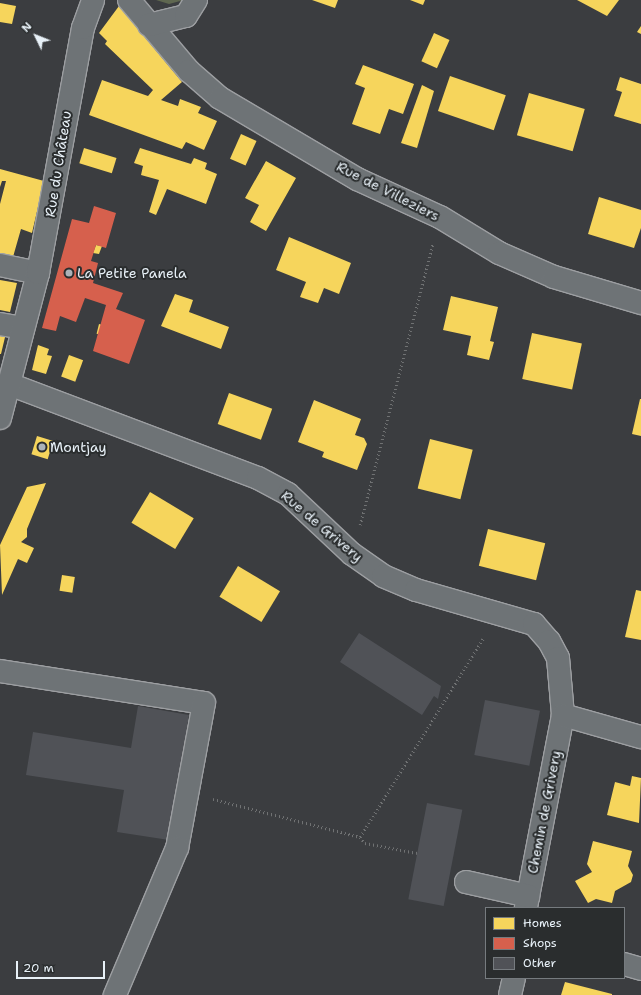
<!DOCTYPE html>
<html>
<head>
<meta charset="utf-8">
<style>
  body { margin:0 }
  #map { position:relative; width:641px; height:995px; overflow:hidden; background:#3b3d40; font-family:"Shantell Sans",sans-serif }
  div>[style] { position:absolute }
  [style*='--x'] { left:calc(var(--x)*1px); top:calc(var(--y)*1px); width:calc(var(--w)*1px); rotate:calc(var(--a)*1deg) }
  .green>* { inset:0; background:#5f6750 }
  .homes>* { inset:0; background:#f6d55c; transform-origin:0 0 }
  .shops>* { inset:0; background:#d6604d }
  .building>* { inset:0; background:#505257; transform-origin:0 0 }
  .path>* { height:2.5px; margin-top:-1.25px; transform-origin:0; background:repeating-linear-gradient(90deg,#707273 0 1px,transparent 0 4px) }
  .roads { filter:drop-shadow(1px 0 #9d9fa2) drop-shadow(-1px 0 #9d9fa2) drop-shadow(0 1px #9d9fa2) drop-shadow(0 -1px #9d9fa2) }
  .minor>* { height:22px; margin:-11px; padding:0 11px; transform-origin:11px; border-radius:11px; background:#6e7376 }
  .dots>* { width:11px; height:11px; translate:-50% -50%; box-sizing:border-box; border:2px solid #2a2d2e; border-radius:50% }
  span { translate:-50% -50%; white-space:nowrap; text-align:center; line-height:1.15; -webkit-text-stroke:4px #2a2d2e; paint-order:stroke }
  .street-label { font-size:14px; color:#e8f1f8 }
  .poi-label { font-size:14px; color:#e8f1f8 }
  .left { translate:0 -50%; text-align:left }
  .legend { position:absolute; left:485px; top:907px; width:140px; height:72px; box-sizing:border-box; background:#2a2d2e; border:1px solid #767b7f; margin:0; padding:5px 7px; list-style:none; font-size:12px; color:#e8f1f8 }
  .legend li { display:flex; align-items:center; gap:8px; height:20px }
  .legend b { width:20px; border:1px solid #767b7f }
  .north { position:absolute; left:16px; top:16px; width:40px; height:40px; -webkit-text-stroke:3px #2a2d2e; paint-order:stroke; rotate:313deg; font-size:11px; font-weight:700; line-height:16px; text-align:center; color:#e8f1f8 }
  .north::after { content:''; display:block; margin:auto; width:14px; height:18px; background:#e8f1f8; clip-path:polygon(50% 0,100% 100%,50% 72%,0 100%) }
  .scale { position:absolute; left:16px; top:961px; width:89px; height:18px; box-sizing:border-box; border:2px solid #e8f1f8; border-top:0; padding-left:5px; font-size:12px; line-height:14px; white-space:nowrap; color:#e8f1f8; -webkit-text-stroke:3px #2a2d2e; paint-order:stroke }
</style>
</head>
<body>
<div id="map">
  <div class="green">
    <i style="clip-path:polygon(156px 0,184px 0,169px 4px)"></i>
  </div>
  <div class="homes">
    <i style="clip-path:polygon(312px 0,338px 0,335px 8px)"></i>
    <i style="clip-path:polygon(410px 0,425px 0,423px 5px)"></i>
    <i style="clip-path:polygon(577px 0,619px 0,607px 16px)"></i>
    <i style="clip-path:polygon(0 3px,16px 6px,12px 24px,0 22px)"></i>
    <i style="clip-path:polygon(119px 6px,182px 82px,161px 100px,178px 106px,180px 99px,201px 107px,198px 113px,217px 121px,204px 150px,186px 142px,182px 149px,89px 115px,102px 80px,148px 96px,153px 90px,105px 44px,107px 41px,99px 33px)"></i>
    <i style="clip-path:polygon(641px 26px,641px 34px,637px 32px)"></i>
    <i style="left:434px;top:33px;width:17px;height:31px;rotate:24deg"></i>
    <i style="clip-path:polygon(363px 65px,414px 84px,403px 114px,389px 109px,380px 134px,352px 124px,365px 88px,355px 84px)"></i>
    <i style="left:450px;top:76px;width:59px;height:37px;rotate:19deg"></i>
    <i style="clip-path:polygon(620px 77px,641px 84px,641px 124px,614px 116px,622px 92px,616px 90px)"></i>
    <i style="clip-path:polygon(422px 85px,434px 91px,417px 148px,401px 143px)"></i>
    <i style="left:529px;top:93px;width:58px;height:44px;rotate:16deg"></i>
    <i style="left:241px;top:134px;width:17px;height:27px;rotate:24deg"></i>
    <i style="left:84px;top:148px;width:34px;height:16px;rotate:17deg"></i>
    <i style="clip-path:polygon(140px 148px,191px 164px,194px 158px,207px 163px,205px 169px,217px 174px,206px 204px,167px 189px,156px 215px,149px 212px,159px 180px,141px 175px,143px 166px,134px 163px)"></i>
    <i style="clip-path:polygon(266px 161px,296px 178px,266px 231px,250px 222px,259px 205px,245px 198px)"></i>
    <i style="clip-path:polygon(0 169px,44px 181px,32px 233px,21px 229px,13px 257px,0 254px,0 204px,6px 181px,2px 181px,0 187px)"></i>
    <i style="clip-path:polygon(599px 197px,641px 210px,641px 228px,634px 248px,588px 234px)"></i>
    <i style="clip-path:polygon(289px 237px,351px 263px,339px 294px,324px 288px,318px 303px,300px 297px,306px 282px,276px 270px)"></i>
    <i style="clip-path:polygon(96px 245px,102px 246px,99px 254px,93px 253px)"></i>
    <i style="clip-path:polygon(0 280px,17px 283px,10px 312px,0 310px)"></i>
    <i style="clip-path:polygon(175px 294px,193px 300px,189px 312px,229px 327px,221px 349px,161px 326px)"></i>
    <i style="clip-path:polygon(451px 296px,498px 307px,490px 341px,494px 342px,489px 360px,467px 355px,471px 336px,443px 330px)"></i>
    <i style="left:99px;top:324px;width:4px;height:10px;rotate:14deg"></i>
    <i style="clip-path:polygon(0 332px,6px 333px,1px 354px,0 354px)"></i>
    <i style="left:532px;top:333px;width:51px;height:47px;rotate:12deg"></i>
    <i style="clip-path:polygon(38px 345px,49px 349px,47px 355px,52px 356px,46px 374px,32px 370px)"></i>
    <i style="left:69px;top:355px;width:15px;height:23px;rotate:20deg"></i>
    <i style="left:229px;top:393px;width:46px;height:33px;rotate:20deg"></i>
    <i style="clip-path:polygon(640px 399px,641px 399px,641px 436px,632px 434px)"></i>
    <i style="clip-path:polygon(314px 400px,361px 419px,355px 435px,364px 438px,367px 444px,357px 470px,322px 457px,324px 452px,298px 442px)"></i>
    <i style="left:37px;top:436px;width:17px;height:19px;rotate:17deg"></i>
    <i style="left:430px;top:439px;width:44px;height:51px;rotate:14deg"></i>
    <i style="clip-path:polygon(46px 483px,27px 529px,27px 537px,21px 542px,34px 548px,27px 563px,18px 559px,2px 595px,0 545px,27px 487px)"></i>
    <i style="left:150px;top:492px;width:51px;height:36px;rotate:31deg"></i>
    <i style="left:488px;top:529px;width:59px;height:38px;rotate:14deg"></i>
    <i style="left:238px;top:566px;width:49px;height:36px;rotate:31deg"></i>
    <i style="left:62px;top:575px;width:13px;height:16px;rotate:9deg"></i>
    <i style="clip-path:polygon(636px 590px,641px 591px,641px 640px,625px 637px)"></i>
    <i style="clip-path:polygon(632px 776px,641px 778px,639px 823px,607px 815px,615px 782px,630px 786px)"></i>
    <i style="clip-path:polygon(593px 841px,632px 851px,628px 866px,633px 875px,631px 882px,615px 891px,612px 903px,596px 899px,588px 903px,575px 881px,592px 872px,587px 864px)"></i>
    <i style="clip-path:polygon(565px 982px,612px 994px,612px 995px,561px 995px)"></i>
  </div>
  <div class="shops">
    <i style="clip-path:polygon(94px 206px,116px 213px,106px 248px,96px 245px,91px 261px,98px 263px,93px 283px,123px 293px,116px 309px,145px 320px,129px 364px,93px 351px,106px 305px,85px 298px,76px 322px,60px 316px,56px 331px,42px 328px,72px 219px,89px 223px)"></i>
  </div>
  <div class="building">
    <i style="clip-path:polygon(359px 633px,441px 686px,438px 699px,434px 696px,422px 715px,340px 662px)"></i>
    <i style="left:485px;top:700px;width:56px;height:56px;rotate:11deg"></i>
    <i style="clip-path:polygon(138px 706px,189px 715px,169px 840px,117px 832px,124px 790px,26px 775px,33px 732px,131px 748px)"></i>
    <i style="left:427px;top:803px;width:36px;height:98px;rotate:11deg"></i>
  </div>
  <div class="path">
    <i style="--x:360;--y:525;--w:291;--a:-75.5"></i>
    <i style="--x:213;--y:799;--w:152;--a:14.5"></i>
    <i style="--x:360;--y:837;--w:235;--a:-58.2"></i>
    <i style="--x:360;--y:837;--w:8;--a:50"></i>
    <i style="--x:365;--y:843;--w:53;--a:10.9"></i>
  </div>
  <div class="roads">
    <div class="minor">
      <i style="--x:129;--y:0;--w:93;--a:49.8"></i>
      <i style="--x:189;--y:71;--w:41;--a:41.1"></i>
      <i style="--x:220;--y:98;--w:159;--a:30.6"></i>
      <i style="--x:357;--y:179;--w:91;--a:24.6"></i>
      <i style="--x:440;--y:217;--w:69;--a:31.4"></i>
      <i style="--x:499;--y:253;--w:60;--a:23.6"></i>
      <i style="--x:554;--y:277;--w:91;--a:16.6"></i>
      <i style="--x:149;--y:25;--w:38;--a:-14"></i>
      <i style="--x:186;--y:16;--w:19;--a:-58"></i>
      <i style="--x:0;--y:265;--w:39;--a:12"></i>
      <i style="--x:0;--y:324;--w:23;--a:10"></i>
      <i style="--x:9;--y:384;--w:266;--a:20.7"></i>
      <i style="--x:258;--y:478;--w:34;--a:28"></i>
      <i style="--x:288;--y:494;--w:88;--a:43.2"></i>
      <i style="--x:352;--y:554;--w:38;--a:35"></i>
      <i style="--x:383;--y:576;--w:36;--a:23"></i>
      <i style="--x:416;--y:590;--w:123;--a:16.1"></i>
      <i style="--x:534;--y:624;--w:23;--a:49"></i>
      <i style="--x:549;--y:641;--w:19;--a:62"></i>
      <i style="--x:558;--y:658;--w:57;--a:85"></i>
      <i style="--x:563;--y:715;--w:197;--a:100.9"></i>
      <i style="--x:0;--y:418;--w:150;--a:-75.3"></i>
      <i style="--x:38;--y:273;--w:249;--a:-79.6"></i>
      <i style="--x:83;--y:28;--w:30;--a:-70"></i>
      <i style="--x:0;--y:671;--w:206;--a:8.9"></i>
      <i style="--x:204;--y:703;--w:147;--a:100.5"></i>
      <i style="--x:177;--y:848;--w:160;--a:112.9"></i>
      <i style="--x:563;--y:715;--w:81;--a:15.8"></i>
      <i style="--x:466;--y:882;--w:64;--a:12.7"></i>
      <i style="--x:624;--y:964;--w:18;--a:16"></i>
      <i style="--x:510;--y:995;--w:17;--a:-77"></i>
    </div>
  </div>
  <div class="dots">
    <i style="left:69px;top:273px;background:#abb2b8"></i>
    <i style="left:42px;top:447px;background:#abb2b8"></i>
  </div>
  <div class="street-label">
    <span style="left:58px;top:164px;rotate:-81deg">Rue du Château</span>
    <span style="left:388px;top:191px;rotate:27deg">Rue de Villeziers</span>
    <span style="left:322px;top:526px;rotate:40deg">Rue de Grivery</span>
    <span style="left:544px;top:812px;rotate:-79deg">Chemin de Grivery</span>
  </div>
  <div class="poi-label">
    <span class="left" style="left:77px;top:273px">La Petite Panela</span>
    <span class="left" style="left:50px;top:447px">Montjay</span>
  </div>
  <ul class="legend">
  <li><b style="height:11px;background:#f6d55c"></b>Homes</li>
  <li><b style="height:11px;background:#d6604d"></b>Shops</li>
  <li><b style="height:11px;background:#505257"></b>Other</li>
  </ul>
  <div class="north">N</div>
  <div class="scale">20 m</div>
</div>
</body>
</html>
